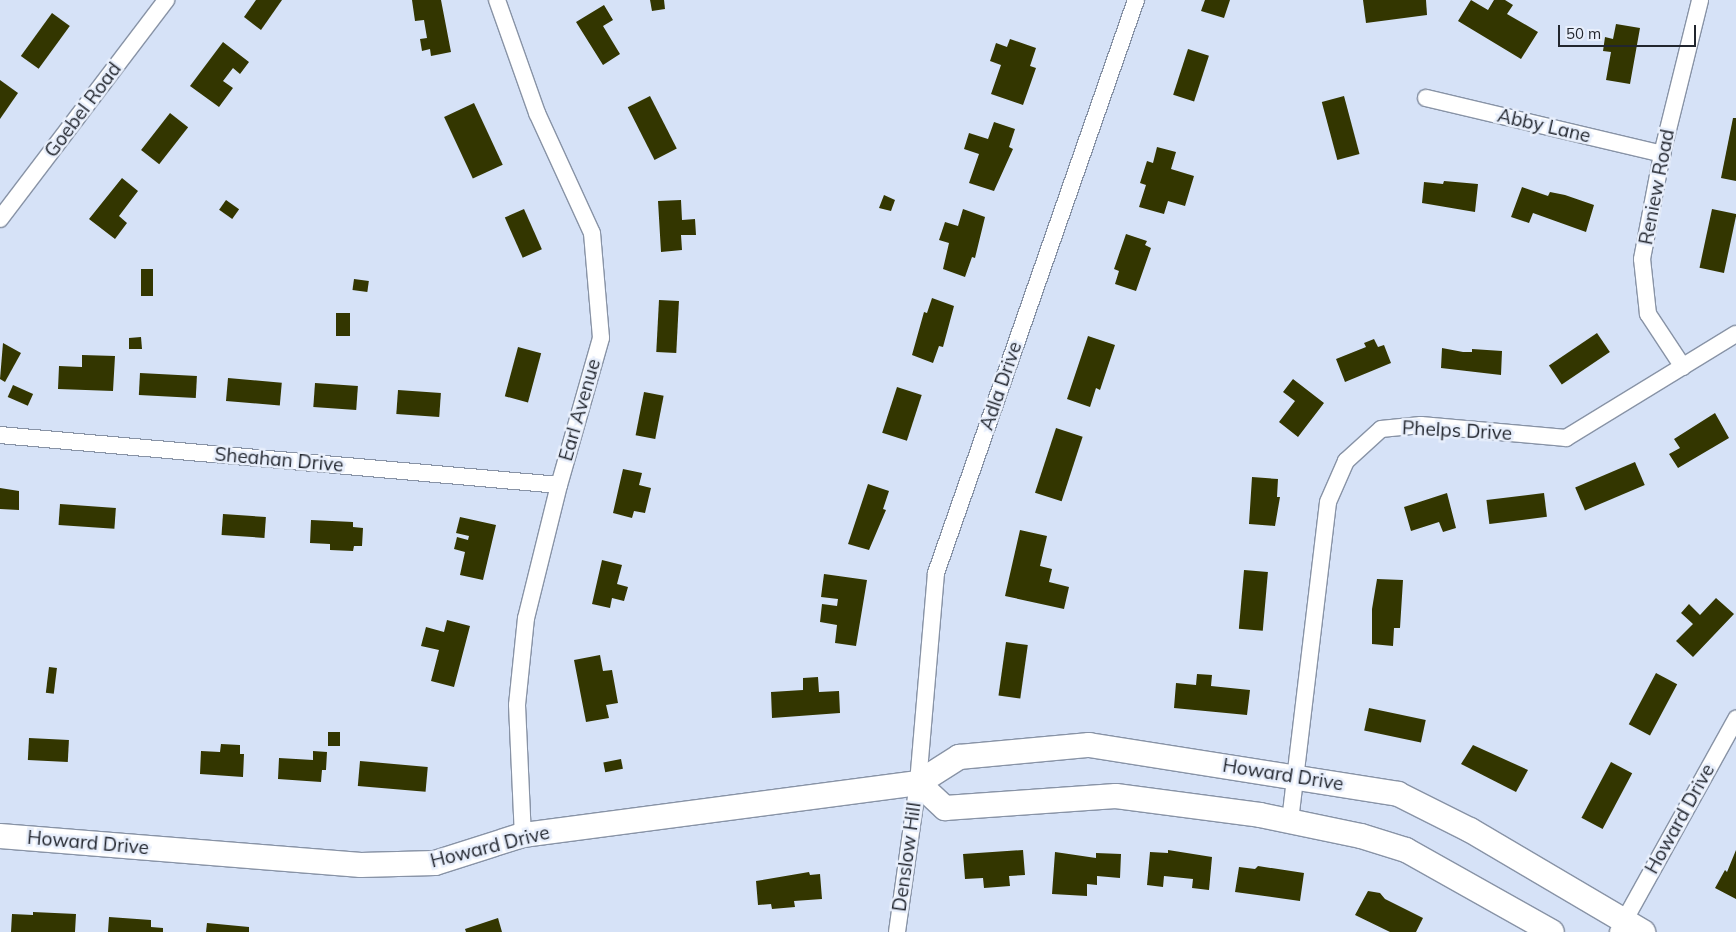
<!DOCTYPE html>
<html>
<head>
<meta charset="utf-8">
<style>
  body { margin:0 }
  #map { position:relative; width:1736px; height:932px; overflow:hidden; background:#d6e2f7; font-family:Mulish,sans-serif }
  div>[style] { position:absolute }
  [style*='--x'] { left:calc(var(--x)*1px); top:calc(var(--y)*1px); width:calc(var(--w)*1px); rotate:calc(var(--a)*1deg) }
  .building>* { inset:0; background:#333600; transform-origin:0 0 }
  .roads { filter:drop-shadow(1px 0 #8893a6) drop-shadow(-1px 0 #8893a6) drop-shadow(0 1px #8893a6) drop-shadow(0 -1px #8893a6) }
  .street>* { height:16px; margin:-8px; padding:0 8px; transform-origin:8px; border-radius:8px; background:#fff }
  .secondary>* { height:24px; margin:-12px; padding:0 12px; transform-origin:12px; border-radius:12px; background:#fff }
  span { translate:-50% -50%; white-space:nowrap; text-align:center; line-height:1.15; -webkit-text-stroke:5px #e8effc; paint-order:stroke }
  .street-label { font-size:19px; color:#22262e }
  .scale { position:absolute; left:1558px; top:25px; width:138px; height:22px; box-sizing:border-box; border:2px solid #22262e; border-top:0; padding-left:6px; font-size:15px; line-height:18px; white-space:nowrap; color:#22262e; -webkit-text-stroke:4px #e8effc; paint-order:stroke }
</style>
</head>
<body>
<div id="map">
  <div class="building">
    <i style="clip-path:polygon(256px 0,282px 0,261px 30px,244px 17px)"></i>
    <i style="clip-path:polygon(412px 0,441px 0,451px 52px,431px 56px,430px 49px,422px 51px,420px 39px,427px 38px,424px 20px,415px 21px)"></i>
    <i style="clip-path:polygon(650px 0,664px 0,665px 9px,652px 11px)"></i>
    <i style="clip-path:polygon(1205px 0,1230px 0,1224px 18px,1201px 11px)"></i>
    <i style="clip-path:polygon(1363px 0,1426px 0,1427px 15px,1366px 23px)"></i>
    <i style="clip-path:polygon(1471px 0,1488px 10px,1494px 0,1505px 0,1513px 5px,1507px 14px,1538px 32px,1521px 59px,1458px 21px)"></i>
    <i style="clip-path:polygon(604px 5px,613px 20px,603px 26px,620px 54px,603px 65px,576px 22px)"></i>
    <i style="left:52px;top:13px;width:22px;height:53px;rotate:36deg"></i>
    <i style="clip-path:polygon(1616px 24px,1640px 28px,1630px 84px,1606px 80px,1611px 52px,1603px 51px,1605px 37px,1613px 39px)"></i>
    <i style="clip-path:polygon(1010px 39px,1036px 48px,1030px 66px,1036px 68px,1023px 105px,991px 94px,1001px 65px,990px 61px,996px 43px,1007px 47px)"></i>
    <i style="clip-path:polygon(223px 42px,249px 62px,240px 74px,233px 68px,223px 81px,233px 88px,219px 107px,190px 86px)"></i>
    <i style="left:1188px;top:49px;width:22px;height:48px;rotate:18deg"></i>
    <i style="clip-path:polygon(0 80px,18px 93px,0 119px)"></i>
    <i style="left:650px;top:96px;width:59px;height:25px;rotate:63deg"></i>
    <i style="left:1344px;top:96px;width:60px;height:23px;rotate:75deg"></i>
    <i style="left:474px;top:103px;width:68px;height:33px;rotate:65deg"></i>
    <i style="left:170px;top:113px;width:23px;height:47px;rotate:38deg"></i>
    <i style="clip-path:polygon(1733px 118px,1736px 118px,1736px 181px,1721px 178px)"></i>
    <i style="clip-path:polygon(994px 122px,1015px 129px,1009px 147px,1013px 149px,994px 191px,969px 183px,979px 154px,964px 149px,969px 133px,988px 139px)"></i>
    <i style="clip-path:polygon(1157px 147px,1176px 152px,1171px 169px,1194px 176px,1185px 206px,1168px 201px,1164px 214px,1139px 207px,1146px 185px,1140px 183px,1147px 161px,1153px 163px)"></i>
    <i style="clip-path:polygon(122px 178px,138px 191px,119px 216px,127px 223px,115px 239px,89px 219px)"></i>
    <i style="clip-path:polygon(1444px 181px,1478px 184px,1475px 212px,1422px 203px,1424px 182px,1443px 184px)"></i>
    <i style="clip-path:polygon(1522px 187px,1548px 196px,1550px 192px,1565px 195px,1594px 205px,1586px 232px,1533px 213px,1529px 223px,1511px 217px)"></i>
    <i style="clip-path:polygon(884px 195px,895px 200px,891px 211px,879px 208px)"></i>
    <i style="left:226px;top:200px;width:16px;height:12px;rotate:35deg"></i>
    <i style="clip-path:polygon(681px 200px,682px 220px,695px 219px,696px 235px,681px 235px,682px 250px,661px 252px,658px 201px)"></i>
    <i style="left:524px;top:209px;width:44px;height:21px;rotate:66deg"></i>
    <i style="clip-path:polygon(963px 209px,985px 217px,975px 258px,972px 257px,965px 277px,943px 269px,949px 243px,939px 240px,945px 222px,958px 226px)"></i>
    <i style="left:1712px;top:209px;width:25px;height:60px;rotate:12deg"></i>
    <i style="clip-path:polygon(1126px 234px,1147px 241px,1145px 245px,1151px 248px,1136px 291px,1115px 284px,1119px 271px,1114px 269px)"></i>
    <i style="left:141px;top:269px;width:12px;height:27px"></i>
    <i style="left:354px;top:279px;width:15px;height:11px;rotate:8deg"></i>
    <i style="clip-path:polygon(932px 298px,954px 306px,943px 347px,939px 346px,933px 363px,912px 355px,924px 312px,927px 313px)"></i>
    <i style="left:659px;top:300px;width:20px;height:52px;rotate:3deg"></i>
    <i style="left:336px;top:313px;width:14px;height:23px"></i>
    <i style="left:1597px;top:333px;width:23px;height:58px;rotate:56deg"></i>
    <i style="clip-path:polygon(1088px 336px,1115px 345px,1100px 390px,1096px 388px,1090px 407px,1067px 399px)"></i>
    <i style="clip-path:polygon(141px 337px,142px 349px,129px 349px,129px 338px)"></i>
    <i style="clip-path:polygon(1374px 339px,1378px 347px,1384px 345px,1391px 363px,1345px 382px,1336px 359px,1366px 347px,1364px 343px)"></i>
    <i style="clip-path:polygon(3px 343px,21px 353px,5px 382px,0 379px)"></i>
    <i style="left:518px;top:347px;width:24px;height:51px;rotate:15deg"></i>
    <i style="clip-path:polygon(1442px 348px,1463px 352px,1472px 352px,1472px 349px,1502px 351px,1501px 375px,1441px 368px)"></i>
    <i style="clip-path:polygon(82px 355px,115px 356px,113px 391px,58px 389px,59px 366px,82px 367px)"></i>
    <i style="left:140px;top:373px;width:57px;height:22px;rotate:3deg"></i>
    <i style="left:228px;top:378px;width:54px;height:23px;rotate:5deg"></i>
    <i style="clip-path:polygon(1293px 379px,1324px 403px,1298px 437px,1279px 422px,1295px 401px,1283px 392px)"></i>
    <i style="left:315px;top:383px;width:43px;height:24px;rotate:4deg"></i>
    <i style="left:13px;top:385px;width:22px;height:13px;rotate:24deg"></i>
    <i style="left:897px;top:387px;width:26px;height:48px;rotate:18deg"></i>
    <i style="left:398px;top:390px;width:43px;height:24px;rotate:4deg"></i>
    <i style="left:644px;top:392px;width:20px;height:44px;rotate:11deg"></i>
    <i style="clip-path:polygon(1715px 413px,1729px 438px,1678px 468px,1669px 454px,1680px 448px,1674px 439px)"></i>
    <i style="left:1056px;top:428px;width:28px;height:68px;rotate:18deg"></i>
    <i style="left:1635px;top:462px;width:25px;height:65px;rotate:67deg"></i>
    <i style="clip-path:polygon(623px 469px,642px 473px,639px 485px,651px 488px,645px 513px,634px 511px,632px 518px,613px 513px)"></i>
    <i style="clip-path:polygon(1252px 477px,1278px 479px,1277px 497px,1280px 497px,1275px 526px,1249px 524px)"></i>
    <i style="clip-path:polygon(868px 484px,889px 491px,883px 509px,886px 510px,869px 550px,848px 544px)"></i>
    <i style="clip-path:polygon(0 488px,19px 491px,19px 510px,0 509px)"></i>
    <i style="clip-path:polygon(1447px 493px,1456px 528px,1443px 532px,1439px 522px,1411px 531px,1404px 507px)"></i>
    <i style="left:1544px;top:493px;width:24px;height:58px;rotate:83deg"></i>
    <i style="left:60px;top:504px;width:56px;height:21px;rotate:4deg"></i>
    <i style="left:223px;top:514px;width:43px;height:21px;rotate:4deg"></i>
    <i style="clip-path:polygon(460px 517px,496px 525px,483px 580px,460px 575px,465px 552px,454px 549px,457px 537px,468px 540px,469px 536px,456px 533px)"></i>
    <i style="clip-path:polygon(311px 520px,353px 522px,353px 527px,363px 528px,362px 546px,354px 546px,353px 551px,330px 550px,330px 544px,310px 543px)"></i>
    <i style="clip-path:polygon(1020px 530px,1047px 536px,1040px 566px,1052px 569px,1049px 582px,1069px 587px,1064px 609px,1005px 596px)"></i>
    <i style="clip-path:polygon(602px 560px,622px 565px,617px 584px,628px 587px,624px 601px,612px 598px,610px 608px,592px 604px)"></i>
    <i style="left:1244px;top:570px;width:24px;height:59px;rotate:5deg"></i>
    <i style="clip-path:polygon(824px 574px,867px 580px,856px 646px,835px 643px,837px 625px,820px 622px,822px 604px,837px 606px,838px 599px,821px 597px)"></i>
    <i style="clip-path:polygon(1377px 579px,1403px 580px,1400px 628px,1394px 628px,1393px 646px,1372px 644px,1372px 609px)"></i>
    <i style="clip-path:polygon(1716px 598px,1734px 614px,1693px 657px,1676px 641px,1693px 624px,1681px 613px,1689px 604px,1700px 615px)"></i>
    <i style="clip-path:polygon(447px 620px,470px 626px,454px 687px,431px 681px,439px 650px,421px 646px,426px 627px,444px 632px)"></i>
    <i style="left:1006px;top:642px;width:22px;height:54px;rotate:8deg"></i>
    <i style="clip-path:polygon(600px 655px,603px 671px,612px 670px,618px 703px,606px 705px,609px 718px,586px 722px,574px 660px)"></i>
    <i style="left:49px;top:667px;width:8px;height:26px;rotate:7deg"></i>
    <i style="left:1656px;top:673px;width:24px;height:58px;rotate:28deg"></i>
    <i style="clip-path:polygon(1197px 674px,1212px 675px,1211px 686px,1250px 690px,1247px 715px,1174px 708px,1176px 683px,1196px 685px)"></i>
    <i style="clip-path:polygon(818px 677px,819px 692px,839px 691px,840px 713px,772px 718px,771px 692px,803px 690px,803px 678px)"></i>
    <i style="left:1369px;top:708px;width:58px;height:23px;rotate:12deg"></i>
    <i style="left:340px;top:732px;width:14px;height:12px;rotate:90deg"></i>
    <i style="left:29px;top:738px;width:40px;height:22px;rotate:3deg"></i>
    <i style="clip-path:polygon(221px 744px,240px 745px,240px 754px,244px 754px,243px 777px,200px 774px,201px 751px,220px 752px)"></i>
    <i style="clip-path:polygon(1473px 745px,1528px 770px,1516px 792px,1461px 764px)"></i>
    <i style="clip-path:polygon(313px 751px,327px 752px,326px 770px,322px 770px,321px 782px,278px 779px,279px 758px,313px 760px)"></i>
    <i style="left:621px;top:759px;width:10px;height:18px;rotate:79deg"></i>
    <i style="left:360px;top:761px;width:68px;height:25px;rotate:5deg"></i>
    <i style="left:1611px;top:762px;width:24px;height:63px;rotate:28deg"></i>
    <i style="clip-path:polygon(1023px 850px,1025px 875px,1009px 876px,1010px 886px,984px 888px,983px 878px,965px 879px,963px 854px)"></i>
    <i style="clip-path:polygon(1168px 850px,1212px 857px,1209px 890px,1192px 888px,1193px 879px,1164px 876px,1163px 887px,1147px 885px,1150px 852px,1168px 853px)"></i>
    <i style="clip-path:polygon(1736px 850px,1736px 899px,1715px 888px,1725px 870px,1727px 872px)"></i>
    <i style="clip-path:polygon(1055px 852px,1096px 858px,1096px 853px,1121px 854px,1120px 878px,1097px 876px,1097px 885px,1087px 884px,1087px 896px,1052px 894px)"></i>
    <i style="clip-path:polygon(1258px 866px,1304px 873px,1300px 901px,1235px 892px,1239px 867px,1255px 869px)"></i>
    <i style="clip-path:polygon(809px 872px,810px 875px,820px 874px,822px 899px,794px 901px,795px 907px,772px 909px,771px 904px,758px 905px,756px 881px)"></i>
    <i style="clip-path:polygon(1368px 891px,1380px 893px,1385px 899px,1423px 918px,1416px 932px,1390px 932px,1355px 915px)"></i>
    <i style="clip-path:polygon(33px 912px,76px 914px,75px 932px,11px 932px,12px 914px,33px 915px)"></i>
    <i style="clip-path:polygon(109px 917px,151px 920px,151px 927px,163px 928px,163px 932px,108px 932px)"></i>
    <i style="clip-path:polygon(498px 918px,502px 932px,466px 932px,465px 929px)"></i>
    <i style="clip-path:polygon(207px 923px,249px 927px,249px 932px,206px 932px)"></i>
  </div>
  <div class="roads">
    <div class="street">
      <i style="--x:497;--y:0;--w:120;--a:70.5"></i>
      <i style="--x:537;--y:113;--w:132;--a:65.4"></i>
      <i style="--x:592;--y:233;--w:105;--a:85.1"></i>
      <i style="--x:601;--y:338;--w:153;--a:105.9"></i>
      <i style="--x:559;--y:485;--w:137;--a:103.9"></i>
      <i style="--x:526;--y:618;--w:87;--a:95.9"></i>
      <i style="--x:517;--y:705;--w:130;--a:87.4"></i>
      <i style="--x:1426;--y:98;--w:243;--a:13.3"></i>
      <i style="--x:0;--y:219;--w:275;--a:-52.8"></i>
      <i style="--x:1683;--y:367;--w:64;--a:-123.4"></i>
      <i style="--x:1648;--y:314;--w:55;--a:-96.2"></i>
      <i style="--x:1642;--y:259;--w:107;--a:-79.2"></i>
      <i style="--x:1662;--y:154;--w:159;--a:-76.1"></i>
      <i style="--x:0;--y:435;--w:561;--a:5.11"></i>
      <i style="--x:1290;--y:821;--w:321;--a:-83.2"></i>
      <i style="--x:1328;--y:502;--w:45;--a:-66.3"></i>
      <i style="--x:1346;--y:461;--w:47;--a:-42.4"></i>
      <i style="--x:1381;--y:429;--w:40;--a:-5.7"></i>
      <i style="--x:1421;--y:425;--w:146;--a:5.1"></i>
      <i style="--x:1566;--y:438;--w:199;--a:-31.5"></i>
      <i style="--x:897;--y:932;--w:150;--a:-82"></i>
      <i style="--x:918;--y:783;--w:211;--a:-85.1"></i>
      <i style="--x:936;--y:573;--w:607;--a:-70.76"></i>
      <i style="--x:1618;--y:932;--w:244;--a:-61"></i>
    </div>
    <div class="secondary">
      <i style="--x:918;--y:783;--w:37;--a:43"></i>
      <i style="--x:945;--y:808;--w:171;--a:-4"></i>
      <i style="--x:1116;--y:796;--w:145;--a:7.5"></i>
      <i style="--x:1260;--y:815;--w:103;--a:11.7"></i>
      <i style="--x:1361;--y:836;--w:47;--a:17.3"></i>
      <i style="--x:1406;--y:850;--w:167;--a:29.3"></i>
      <i style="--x:0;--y:836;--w:362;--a:4.6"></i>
      <i style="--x:361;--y:865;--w:74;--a:-1.5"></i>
      <i style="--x:435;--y:863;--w:92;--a:-17.7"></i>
      <i style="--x:523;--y:835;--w:398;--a:-7.5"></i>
      <i style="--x:918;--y:783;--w:49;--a:-32.4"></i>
      <i style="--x:959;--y:757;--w:131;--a:-5.3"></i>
      <i style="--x:1089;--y:745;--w:313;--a:9"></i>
      <i style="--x:1398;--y:794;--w:80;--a:26.6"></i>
      <i style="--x:1470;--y:830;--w:201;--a:30.5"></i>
    </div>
  </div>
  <div class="street-label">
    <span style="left:83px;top:110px;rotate:-53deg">Goebel Road</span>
    <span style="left:1544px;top:126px;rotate:13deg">Abby Lane</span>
    <span style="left:1657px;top:187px;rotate:-79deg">Reniew Road</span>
    <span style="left:1001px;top:386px;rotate:-71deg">Adla Drive</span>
    <span style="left:580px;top:410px;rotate:-74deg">Earl Avenue</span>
    <span style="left:1457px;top:431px;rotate:3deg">Phelps Drive</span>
    <span style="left:279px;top:460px;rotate:5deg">Sheahan Drive</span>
    <span style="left:1283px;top:775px;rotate:9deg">Howard Drive</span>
    <span style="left:1680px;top:819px;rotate:-61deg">Howard Drive</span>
    <span style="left:88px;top:843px;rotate:5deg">Howard Drive</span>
    <span style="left:490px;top:847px;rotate:-14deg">Howard Drive</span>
    <span style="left:907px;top:857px;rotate:-82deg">Denslow Hill</span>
  </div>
  <div class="scale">50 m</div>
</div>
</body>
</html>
